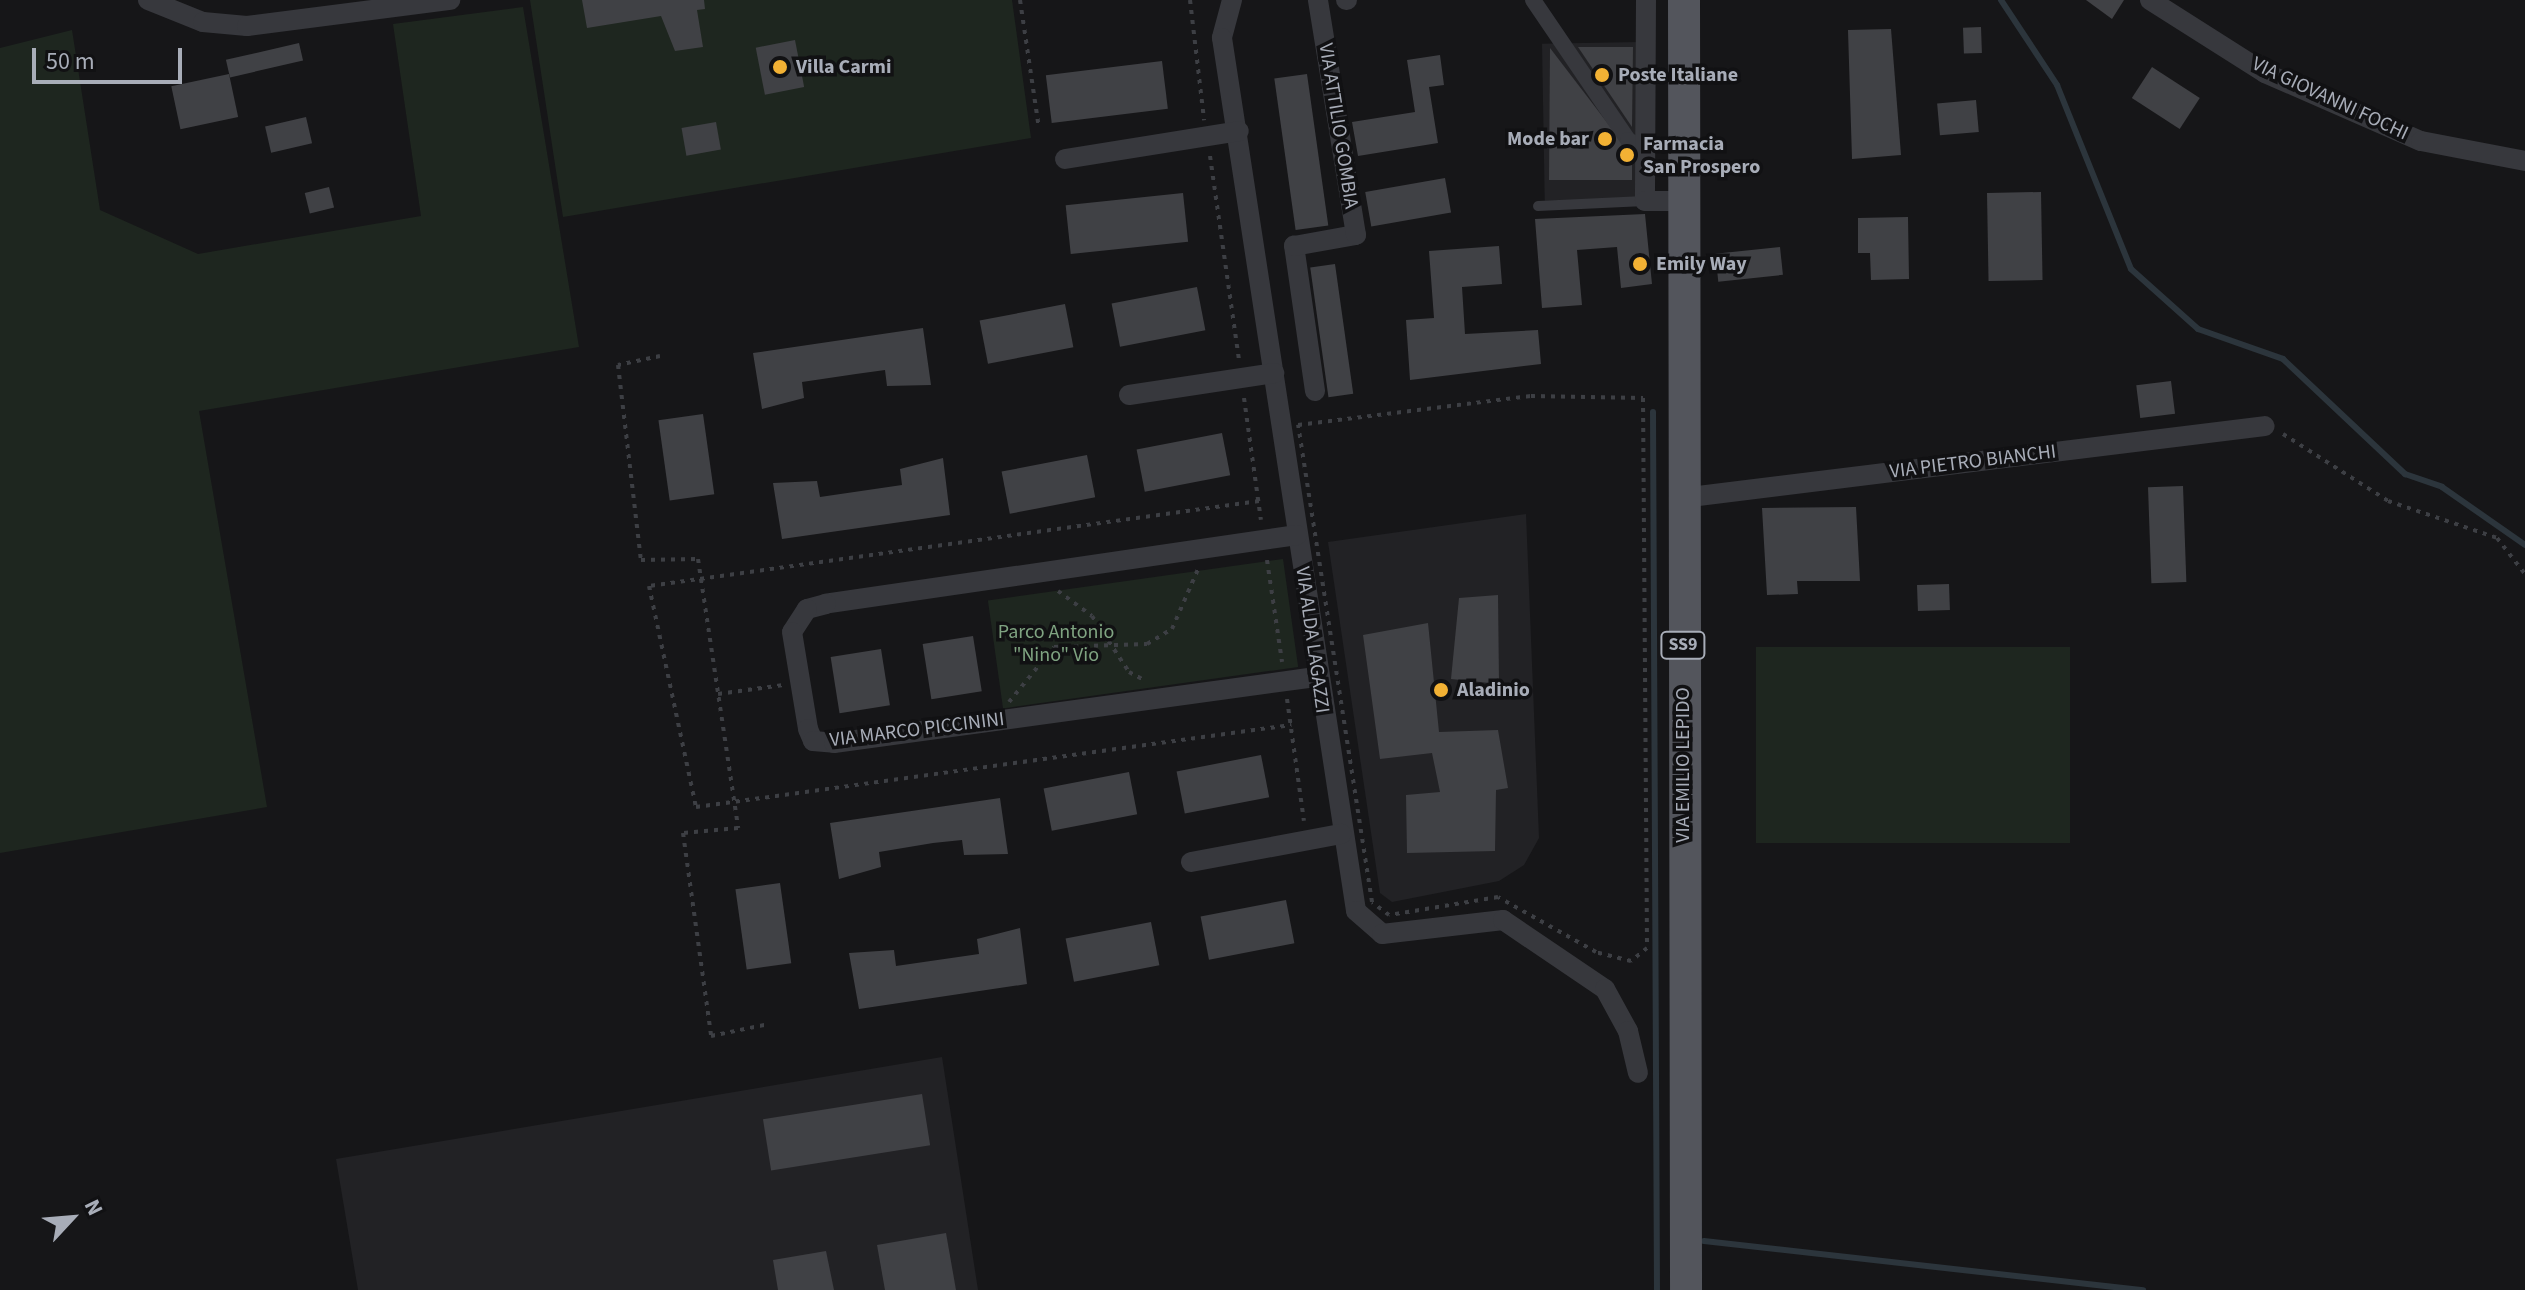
<!DOCTYPE html>
<html>
<head>
<meta charset="utf-8">
<style>
  body { margin:0 }
  #map { position:relative; width:2525px; height:1290px; overflow:hidden; background:#161618; font-family:"Source Sans 3",sans-serif }
  div>[style] { position:absolute }
  [style*='--x'] { left:calc(var(--x)*1px); top:calc(var(--y)*1px); width:calc(var(--w)*1px); rotate:calc(var(--a)*1deg) }
  .built>* { inset:0; background:#222225; transform-origin:0 0 }
  .green>* { inset:0; background:#1e261f; transform-origin:0 0 }
  .stream>* { height:6px; margin:-3px; padding:0 3px; transform-origin:3px; border-radius:3px; background:#2c353c }
  .building>* { inset:0; background:#404145; transform-origin:0 0 }
  .path>* { height:4px; margin-top:-2px; transform-origin:0; background:repeating-linear-gradient(90deg,#3d3f44 0 4px,transparent 0 10px) }
  .service>* { height:10px; margin:-5px; padding:0 5px; transform-origin:5px; border-radius:5px; background:#37383d }
  .pedestrian>* { height:16px; margin:-8px; padding:0 8px; transform-origin:8px; border-radius:8px; background:#37383d }
  .minor>* { height:20px; margin:-10px; padding:0 10px; transform-origin:10px; border-radius:10px; background:#37383d }
  .primary>* { height:32px; margin:-16px; padding:0 16px; transform-origin:16px; border-radius:16px; background:#53555c }
  .dots>* { width:22px; height:22px; translate:-50% -50%; box-sizing:border-box; border:4px solid #111113; border-radius:50% }
  span { translate:-50% -50%; white-space:nowrap; text-align:center; line-height:1.15; -webkit-text-stroke:7px #111113; paint-order:stroke }
  .shield-label span { padding:2px 6px; background:#111113; border:2px solid; border-radius:6px; -webkit-text-stroke-width:0 }
  .shield-label { font-size:18px; color:#a8adb8; font-weight:700 }
  .poi-label { font-size:20px; color:#a8adb8; font-weight:700 }
  .left { translate:0 -50%; text-align:left }
  .right { translate:-100% -50%; text-align:right }
  .street-label { font-size:20px; color:#a8adb8 }
  .park-label { font-size:20px; color:#7fa381 }
  .north { position:absolute; left:32px; top:1178px; width:80px; height:80px; -webkit-text-stroke:6px #111113; paint-order:stroke; rotate:64deg; font-size:22px; font-weight:700; line-height:32px; text-align:center; color:#a8adb8 }
  .north::after { content:''; display:block; margin:auto; width:28px; height:36px; background:#a8adb8; clip-path:polygon(50% 0,100% 100%,50% 72%,0 100%) }
  .scale { position:absolute; left:32px; top:48px; width:150px; height:36px; box-sizing:border-box; border:4px solid #a8adb8; border-top:0; padding-left:10px; font-size:24px; line-height:28px; white-space:nowrap; color:#a8adb8; -webkit-text-stroke:6px #111113; paint-order:stroke }
</style>
</head>
<body>
<div id="map">
  <div class="built">
    <i style="left:1640px;top:42px;width:157px;height:98px;rotate:89deg"></i>
    <i style="clip-path:polygon(1526px 514px,1539px 838px,1524px 865px,1499px 881px,1392px 902px,1380px 893px,1328px 542px)"></i>
    <i style="clip-path:polygon(942px 1057px,978px 1290px,358px 1290px,336px 1159px)"></i>
  </div>
  <div class="green">
    <i style="clip-path:polygon(530px 0,1012px 0,1031px 138px,563px 217px)"></i>
    <i style="clip-path:polygon(523px 7px,579px 347px,199px 411px,267px 807px,0 853px,0 48px,72px 30px,100px 210px,198px 254px,421px 216px,393px 24px)"></i>
    <i style="left:1283px;top:559px;width:109px;height:298px;rotate:82deg"></i>
    <i style="left:2070px;top:647px;width:196px;height:314px;rotate:90deg"></i>
  </div>
  <div class="stream">
    <i style="--x:2001;--y:0;--w:102;--a:56.6"></i>
    <i style="--x:2057;--y:85;--w:198;--a:68.1"></i>
    <i style="--x:2131;--y:269;--w:90;--a:41.8"></i>
    <i style="--x:2198;--y:329;--w:90;--a:19.4"></i>
    <i style="--x:2283;--y:359;--w:168;--a:43.3"></i>
    <i style="--x:2405;--y:474;--w:39;--a:19"></i>
    <i style="--x:2442;--y:487;--w:101;--a:34.9"></i>
    <i style="--x:1653;--y:412;--w:878;--a:89.74"></i>
    <i style="--x:1704;--y:1241;--w:442;--a:6.4"></i>
  </div>
  <div class="building">
    <i style="clip-path:polygon(582px 0,704px 0,705px 9px,697px 10px,703px 47px,675px 51px,661px 16px,587px 28px)"></i>
    <i style="clip-path:polygon(2086px 0,2124px 0,2112px 19px)"></i>
    <i style="left:1981px;top:27px;width:26px;height:18px;rotate:88deg"></i>
    <i style="clip-path:polygon(1891px 29px,1901px 155px,1852px 159px,1848px 30px)"></i>
    <i style="left:795px;top:40px;width:48px;height:40px;rotate:79deg"></i>
    <i style="left:299px;top:43px;width:18px;height:75px;rotate:77deg"></i>
    <i style="clip-path:polygon(1578px 47px,1633px 47px,1632px 127px)"></i>
    <i style="clip-path:polygon(1550px 48px,1632px 155px,1632px 180px,1549px 180px)"></i>
    <i style="clip-path:polygon(1440px 55px,1444px 85px,1429px 87px,1438px 143px,1358px 156px,1352px 122px,1415px 112px,1407px 60px)"></i>
    <i style="left:1162px;top:61px;width:48px;height:117px;rotate:83deg"></i>
    <i style="left:2152px;top:67px;width:57px;height:37px;rotate:33deg"></i>
    <i style="left:229px;top:74px;width:44px;height:59px;rotate:78deg"></i>
    <i style="left:1307px;top:74px;width:153px;height:33px;rotate:82deg"></i>
    <i style="left:1976px;top:100px;width:32px;height:39px;rotate:85deg"></i>
    <i style="left:306px;top:117px;width:27px;height:42px;rotate:77deg"></i>
    <i style="left:716px;top:122px;width:28px;height:35px;rotate:80deg"></i>
    <i style="left:1445px;top:178px;width:35px;height:81px;rotate:80deg"></i>
    <i style="left:329px;top:187px;width:21px;height:25px;rotate:76deg"></i>
    <i style="left:2041px;top:192px;width:88px;height:54px;rotate:89deg"></i>
    <i style="left:1183px;top:193px;width:49px;height:118px;rotate:84deg"></i>
    <i style="clip-path:polygon(1645px 214px,1652px 284px,1621px 288px,1617px 247px,1577px 250px,1582px 305px,1542px 308px,1535px 219px)"></i>
    <i style="clip-path:polygon(1908px 217px,1909px 279px,1871px 280px,1870px 253px,1858px 253px,1858px 218px)"></i>
    <i style="clip-path:polygon(1499px 246px,1502px 284px,1462px 287px,1465px 334px,1538px 330px,1541px 364px,1410px 380px,1406px 320px,1434px 318px,1429px 251px)"></i>
    <i style="left:1780px;top:247px;width:28px;height:65px;rotate:84deg"></i>
    <i style="left:1335px;top:264px;width:131px;height:25px;rotate:82deg"></i>
    <i style="left:1197px;top:287px;width:44px;height:87px;rotate:79deg"></i>
    <i style="left:1065px;top:304px;width:44px;height:87px;rotate:79deg"></i>
    <i style="clip-path:polygon(923px 328px,931px 385px,887px 386px,885px 370px,856px 374px,802px 382px,804px 398px,762px 409px,753px 353px)"></i>
    <i style="left:2171px;top:381px;width:33px;height:35px;rotate:83deg"></i>
    <i style="left:703px;top:414px;width:81px;height:45px;rotate:82deg"></i>
    <i style="left:1222px;top:433px;width:43px;height:87px;rotate:79deg"></i>
    <i style="left:1087px;top:455px;width:43px;height:87px;rotate:79deg"></i>
    <i style="clip-path:polygon(943px 458px,950px 515px,782px 539px,773px 483px,817px 481px,820px 497px,902px 485px,900px 469px)"></i>
    <i style="left:2183px;top:486px;width:96px;height:35px;rotate:88deg"></i>
    <i style="clip-path:polygon(1856px 507px,1860px 581px,1797px 581px,1798px 594px,1767px 595px,1762px 508px)"></i>
    <i style="left:1949px;top:584px;width:26px;height:32px;rotate:88deg"></i>
    <i style="clip-path:polygon(1498px 595px,1499px 684px,1451px 679px,1459px 598px)"></i>
    <i style="clip-path:polygon(1428px 623px,1439px 732px,1498px 730px,1508px 788px,1496px 790px,1495px 851px,1407px 853px,1406px 795px,1440px 792px,1432px 753px,1380px 759px,1363px 635px)"></i>
    <i style="left:973px;top:636px;width:56px;height:51px;rotate:81deg"></i>
    <i style="left:881px;top:649px;width:57px;height:51px;rotate:81deg"></i>
    <i style="left:1261px;top:755px;width:43px;height:86px;rotate:79deg"></i>
    <i style="left:1129px;top:772px;width:43px;height:87px;rotate:79deg"></i>
    <i style="clip-path:polygon(1000px 798px,1008px 854px,964px 855px,962px 840px,933px 843px,879px 852px,881px 867px,839px 879px,830px 823px)"></i>
    <i style="left:780px;top:883px;width:81px;height:45px;rotate:82deg"></i>
    <i style="left:1286px;top:900px;width:44px;height:87px;rotate:79deg"></i>
    <i style="left:1151px;top:922px;width:44px;height:87px;rotate:79deg"></i>
    <i style="clip-path:polygon(1020px 928px,1027px 984px,859px 1009px,849px 953px,894px 950px,896px 966px,979px 954px,977px 939px)"></i>
    <i style="left:922px;top:1094px;width:52px;height:161px;rotate:81deg"></i>
    <i style="clip-path:polygon(946px 1233px,956px 1290px,885px 1290px,877px 1245px)"></i>
    <i style="clip-path:polygon(826px 1251px,834px 1290px,778px 1290px,773px 1260px)"></i>
  </div>
  <div class="path">
    <i style="--x:1020;--y:0;--w:129;--a:81.6"></i>
    <i style="--x:1190;--y:0;--w:121;--a:83.3"></i>
    <i style="--x:1210;--y:156;--w:207;--a:81.9"></i>
    <i style="--x:660;--y:356;--w:43;--a:167.9"></i>
    <i style="--x:618;--y:365;--w:196;--a:83.3"></i>
    <i style="--x:641;--y:560;--w:57;--a:-1"></i>
    <i style="--x:698;--y:559;--w:272;--a:81.5"></i>
    <i style="--x:738;--y:828;--w:55;--a:174.8"></i>
    <i style="--x:683;--y:833;--w:205;--a:82.1"></i>
    <i style="--x:711;--y:1036;--w:59;--a:-11.7"></i>
    <i style="--x:1531;--y:396;--w:112;--a:1"></i>
    <i style="--x:1643;--y:398;--w:550;--a:89.58"></i>
    <i style="--x:1647;--y:948;--w:21;--a:141"></i>
    <i style="--x:1631;--y:961;--w:36;--a:-166"></i>
    <i style="--x:1596;--y:952;--w:112;--a:-150.7"></i>
    <i style="--x:1498;--y:897;--w:110;--a:170.6"></i>
    <i style="--x:1389;--y:915;--w:21;--a:-143"></i>
    <i style="--x:1372;--y:902;--w:483;--a:-98.8"></i>
    <i style="--x:1298;--y:425;--w:235;--a:-7.1"></i>
    <i style="--x:1244;--y:398;--w:123;--a:82.1"></i>
    <i style="--x:2283;--y:434;--w:125;--a:32.5"></i>
    <i style="--x:2388;--y:501;--w:115;--a:18.7"></i>
    <i style="--x:2497;--y:538;--w:46;--a:52.1"></i>
    <i style="--x:1259;--y:501;--w:616;--a:172.07"></i>
    <i style="--x:649;--y:586;--w:226;--a:78"></i>
    <i style="--x:696;--y:807;--w:601;--a:-7.85"></i>
    <i style="--x:1267;--y:560;--w:103;--a:81.6"></i>
    <i style="--x:1058;--y:591;--w:42;--a:36.3"></i>
    <i style="--x:1092;--y:616;--w:67;--a:56.5"></i>
    <i style="--x:1129;--y:672;--w:17;--a:28"></i>
    <i style="--x:718;--y:694;--w:66;--a:-7.9"></i>
    <i style="--x:1287;--y:699;--w:123;--a:82.1"></i>
    <i style="--x:1009;--y:702;--w:71;--a:-50.7"></i>
    <i style="--x:1054;--y:647;--w:93;--a:-1.8"></i>
    <i style="--x:1147;--y:644;--w:29;--a:-31"></i>
    <i style="--x:1172;--y:629;--w:68;--a:-66.5"></i>
  </div>
  <div class="service">
    <i style="--x:1538;--y:206;--w:107;--a:-2.7"></i>
  </div>
  <div class="pedestrian">
    <i style="--x:1533;--y:0;--w:169;--a:55.8"></i>
    <i style="--x:1628;--y:140;--w:20;--a:30"></i>
  </div>
  <div class="minor">
    <i style="--x:148;--y:0;--w:59;--a:21.8"></i>
    <i style="--x:203;--y:22;--w:44;--a:5.2"></i>
    <i style="--x:247;--y:26;--w:205;--a:-7.3"></i>
    <i style="--x:1232;--y:0;--w:39;--a:105"></i>
    <i style="--x:1222;--y:38;--w:883;--a:81.27"></i>
    <i style="--x:1356;--y:911;--w:35;--a:41"></i>
    <i style="--x:1382;--y:934;--w:122;--a:-6.6"></i>
    <i style="--x:1503;--y:920;--w:123;--a:34.1"></i>
    <i style="--x:1605;--y:989;--w:48;--a:61.3"></i>
    <i style="--x:1628;--y:1031;--w:43;--a:76.6"></i>
    <i style="--x:1346;--y:0;--w:1;--a:0"></i>
    <i style="--x:1646;--y:0;--w:201;--a:90.3"></i>
    <i style="--x:1645;--y:201;--w:35;--a:0"></i>
    <i style="--x:2150;--y:0;--w:136;--a:32.4"></i>
    <i style="--x:2265;--y:73;--w:170;--a:23.6"></i>
    <i style="--x:2421;--y:141;--w:106;--a:10.9"></i>
    <i style="--x:1065;--y:159;--w:176;--a:-9.1"></i>
    <i style="--x:1315;--y:391;--w:147;--a:-98.2"></i>
    <i style="--x:1294;--y:246;--w:63;--a:-10.1"></i>
    <i style="--x:1356;--y:235;--w:238;--a:-99.2"></i>
    <i style="--x:1129;--y:395;--w:147;--a:-8.6"></i>
    <i style="--x:1682;--y:498;--w:587;--a:-7.04"></i>
    <i style="--x:1297;--y:535;--w:476;--a:171.7"></i>
    <i style="--x:826;--y:604;--w:20;--a:165"></i>
    <i style="--x:807;--y:609;--w:27;--a:123"></i>
    <i style="--x:792;--y:632;--w:98;--a:80.6"></i>
    <i style="--x:808;--y:729;--w:13;--a:67"></i>
    <i style="--x:813;--y:741;--w:21;--a:5"></i>
    <i style="--x:834;--y:743;--w:488;--a:-7.8"></i>
    <i style="--x:1191;--y:862;--w:153;--a:-10.6"></i>
  </div>
  <div class="primary">
    <i style="--x:1684;--y:0;--w:1290;--a:89.91"></i>
  </div>
  <div class="dots">
    <i style="left:780px;top:67px;background:#f2b134"></i>
    <i style="left:1602px;top:75px;background:#f2b134"></i>
    <i style="left:1605px;top:139px;background:#f2b134"></i>
    <i style="left:1627px;top:155px;background:#f2b134"></i>
    <i style="left:1640px;top:264px;background:#f2b134"></i>
    <i style="left:1441px;top:690px;background:#f2b134"></i>
  </div>
  <div class="shield-label">
    <span style="left:1683px;top:645px">SS9</span>
  </div>
  <div class="poi-label">
    <span class="left" style="left:796px;top:67px">Villa Carmi</span>
    <span class="left" style="left:1618px;top:75px">Poste Italiane</span>
    <span class="right" style="left:1589px;top:139px">Mode bar</span>
    <span class="left" style="left:1643px;top:156px">Farmacia<br>San Prospero</span>
    <span class="left" style="left:1656px;top:264px">Emily Way</span>
    <span class="left" style="left:1457px;top:690px">Aladinio</span>
  </div>
  <div class="street-label">
    <span style="left:2330px;top:99px;rotate:25deg">VIA GIOVANNI FOCHI</span>
    <span style="left:1338px;top:126px;rotate:81deg">VIA ATTILIO GOMBIA</span>
    <span style="left:1973px;top:462px;rotate:-7deg">VIA PIETRO BIANCHI</span>
    <span style="left:1312px;top:640px;rotate:82deg">VIA ALDA LAGAZZI</span>
    <span style="left:917px;top:730px;rotate:-7deg">VIA MARCO PICCININI</span>
    <span style="left:1683px;top:765px;rotate:-90deg">VIA EMILIO LEPIDO</span>
  </div>
  <div class="park-label">
    <span style="left:1056px;top:644px">Parco Antonio<br>"Nino" Vio</span>
  </div>
  <div class="north">N</div>
  <div class="scale">50 m</div>
</div>
</body>
</html>
